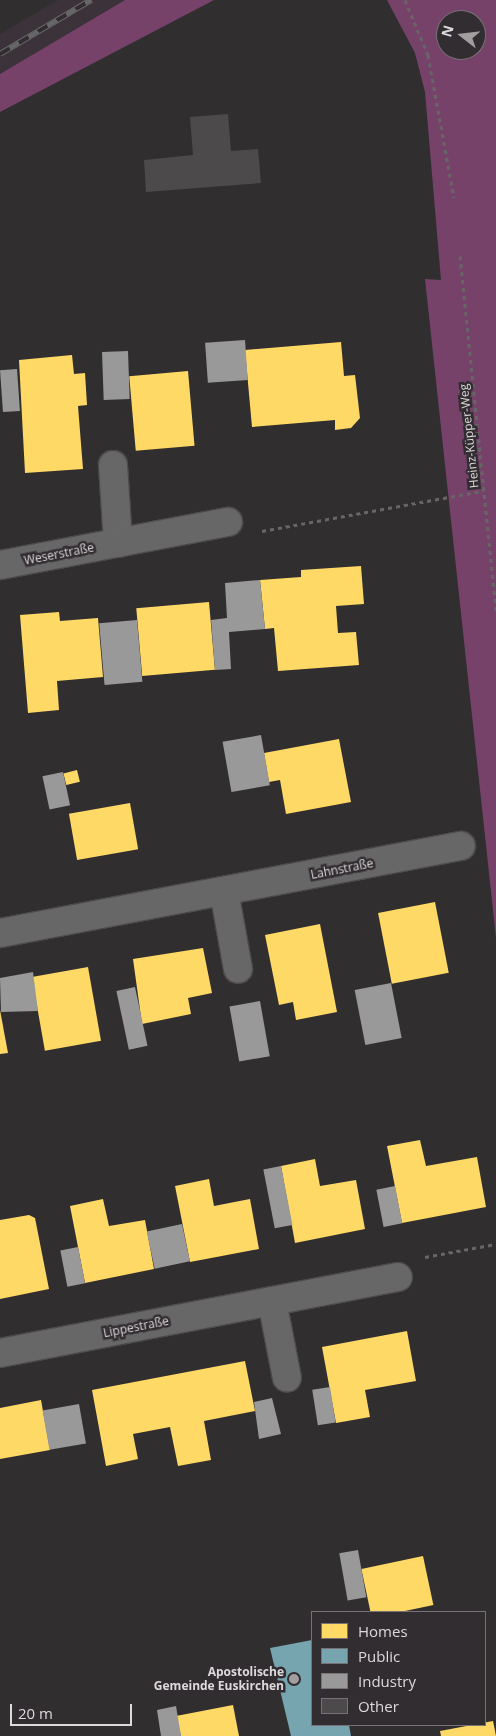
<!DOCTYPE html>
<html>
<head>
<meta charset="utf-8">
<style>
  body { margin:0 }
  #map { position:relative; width:496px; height:1736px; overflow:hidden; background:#312e30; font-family:"Open Sans",sans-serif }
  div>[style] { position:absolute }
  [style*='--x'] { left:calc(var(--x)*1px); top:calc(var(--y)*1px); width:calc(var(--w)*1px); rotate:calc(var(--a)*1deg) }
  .built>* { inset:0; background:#3c3239 }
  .forest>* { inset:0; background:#77426a }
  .homes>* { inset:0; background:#ffd966; transform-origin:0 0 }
  .public>* { inset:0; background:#76a5af }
  .industry>* { inset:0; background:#999; transform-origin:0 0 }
  .building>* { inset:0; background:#4c4a4b }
  .path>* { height:3px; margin-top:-1.5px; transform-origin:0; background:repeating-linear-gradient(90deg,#676566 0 4px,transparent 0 8px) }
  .roads { filter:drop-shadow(1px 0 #4d4a4c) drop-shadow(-1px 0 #4d4a4c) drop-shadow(0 1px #4d4a4c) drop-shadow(0 -1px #4d4a4c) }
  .minor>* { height:28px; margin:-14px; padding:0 14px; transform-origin:14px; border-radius:14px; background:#686768 }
  .rail>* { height:5.5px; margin-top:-2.75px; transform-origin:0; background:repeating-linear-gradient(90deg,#322d31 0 11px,#686768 0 22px); box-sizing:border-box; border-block:1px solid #686768 }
  .dots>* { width:14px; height:14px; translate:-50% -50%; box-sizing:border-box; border:2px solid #322d31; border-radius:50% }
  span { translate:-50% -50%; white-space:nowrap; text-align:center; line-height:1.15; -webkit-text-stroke:5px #322d31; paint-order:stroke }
  .street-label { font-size:12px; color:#dddadc }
  .poi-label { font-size:12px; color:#dddadc; font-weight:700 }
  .right { translate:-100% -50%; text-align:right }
  .legend { position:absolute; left:311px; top:1611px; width:175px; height:115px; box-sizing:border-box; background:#322d31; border:1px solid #767275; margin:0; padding:6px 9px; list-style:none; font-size:15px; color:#dddadc }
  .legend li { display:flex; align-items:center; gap:10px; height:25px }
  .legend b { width:25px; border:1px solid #767275 }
  .north { position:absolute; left:436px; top:10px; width:50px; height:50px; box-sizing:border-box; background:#322d31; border:1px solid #767275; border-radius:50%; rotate:286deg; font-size:14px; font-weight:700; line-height:20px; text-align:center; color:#dddadc }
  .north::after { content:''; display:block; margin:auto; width:18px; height:22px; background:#a19ea0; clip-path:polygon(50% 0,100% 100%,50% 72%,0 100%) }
  .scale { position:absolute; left:10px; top:1704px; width:122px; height:22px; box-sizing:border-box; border:2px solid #dddadc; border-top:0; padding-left:6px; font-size:15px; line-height:18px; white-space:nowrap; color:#dddadc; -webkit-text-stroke:4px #322d31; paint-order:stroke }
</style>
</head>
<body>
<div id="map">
  <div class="built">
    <i style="clip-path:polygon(58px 0,125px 0,0 74px,0 34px)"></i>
  </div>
  <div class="forest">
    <i style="clip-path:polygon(125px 0,214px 0,0 112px,0 74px)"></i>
    <i style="clip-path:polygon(evenodd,387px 0,496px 0,496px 938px,425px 279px,441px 280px,425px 92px,415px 53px,387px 0,446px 20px,476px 20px,476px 50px,446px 50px,446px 20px)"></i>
  </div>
  <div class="homes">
    <i style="clip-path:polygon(341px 342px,344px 376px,355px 375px,360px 418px,351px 428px,335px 430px,335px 420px,252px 427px,245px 350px)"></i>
    <i style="clip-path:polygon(72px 355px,74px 374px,85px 373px,87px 405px,78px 406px,83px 469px,25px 473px,19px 360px)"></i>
    <i style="left:188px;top:371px;width:75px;height:59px;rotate:85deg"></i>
    <i style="clip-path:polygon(361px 566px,364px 604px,336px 606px,338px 633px,356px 632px,359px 665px,278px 671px,274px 628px,265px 629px,260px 580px,301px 577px,301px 570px)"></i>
    <i style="left:209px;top:602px;width:68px;height:73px;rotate:85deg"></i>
    <i style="clip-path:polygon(59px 612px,60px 621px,98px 618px,103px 677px,57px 681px,59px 710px,28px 713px,20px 615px)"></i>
    <i style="clip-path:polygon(339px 739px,351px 802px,286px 814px,280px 780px,269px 782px,264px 753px)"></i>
    <i style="left:77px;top:770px;width:12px;height:14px;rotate:76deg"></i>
    <i style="left:130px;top:803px;width:47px;height:62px;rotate:80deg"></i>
    <i style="left:435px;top:902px;width:72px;height:58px;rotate:79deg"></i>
    <i style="clip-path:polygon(320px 924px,337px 1012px,296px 1020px,293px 1002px,279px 1005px,265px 935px)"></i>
    <i style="clip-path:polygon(203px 948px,212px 993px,188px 998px,191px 1014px,142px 1024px,133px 959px)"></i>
    <i style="left:88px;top:967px;width:75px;height:57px;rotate:80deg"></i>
    <i style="clip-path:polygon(0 1010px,8px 1053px,0 1054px)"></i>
    <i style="clip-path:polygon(420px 1140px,426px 1166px,477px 1157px,486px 1207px,402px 1223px,387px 1146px)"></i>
    <i style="clip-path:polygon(315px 1159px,320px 1186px,356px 1180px,365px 1229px,295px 1243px,281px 1166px)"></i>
    <i style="clip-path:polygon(209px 1179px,214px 1206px,250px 1199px,259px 1249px,190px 1262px,175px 1186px)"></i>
    <i style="clip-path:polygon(103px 1199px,109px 1226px,145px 1220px,154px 1269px,85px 1283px,70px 1206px)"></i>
    <i style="clip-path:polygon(29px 1215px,35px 1218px,49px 1289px,0 1299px,0 1220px)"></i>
    <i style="clip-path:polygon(407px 1331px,416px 1381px,365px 1390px,370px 1417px,336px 1423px,322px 1347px)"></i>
    <i style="clip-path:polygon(245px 1361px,255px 1411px,204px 1421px,211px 1460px,178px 1466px,170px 1427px,133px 1434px,138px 1459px,106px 1466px,92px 1390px)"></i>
    <i style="clip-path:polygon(41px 1400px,50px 1450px,0 1459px,0 1408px)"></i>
    <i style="left:423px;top:1556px;width:50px;height:63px;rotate:78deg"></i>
    <i style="clip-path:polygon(233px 1705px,239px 1736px,181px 1736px,176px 1716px)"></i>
    <i style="clip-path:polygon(493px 1721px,496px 1736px,441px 1736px,440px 1731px)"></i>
  </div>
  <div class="public">
    <i style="clip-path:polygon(312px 1640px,312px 1725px,349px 1725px,351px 1736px,291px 1736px,270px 1648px)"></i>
  </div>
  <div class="industry">
    <i style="left:245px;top:340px;width:40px;height:40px;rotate:86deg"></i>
    <i style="left:128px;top:351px;width:48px;height:26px;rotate:88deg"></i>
    <i style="left:17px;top:369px;width:42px;height:17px;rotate:86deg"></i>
    <i style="clip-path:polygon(260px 580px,265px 629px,229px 632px,231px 669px,215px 670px,211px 620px,227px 618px,225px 583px)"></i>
    <i style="left:137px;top:620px;width:62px;height:38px;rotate:85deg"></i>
    <i style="left:261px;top:735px;width:51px;height:39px;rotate:80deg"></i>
    <i style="left:63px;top:772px;width:34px;height:21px;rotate:78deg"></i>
    <i style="clip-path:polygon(33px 972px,38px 1011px,1px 1012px,0 978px)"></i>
    <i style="left:391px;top:983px;width:56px;height:37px;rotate:79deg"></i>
    <i style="left:135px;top:987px;width:60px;height:19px;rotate:78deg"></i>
    <i style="left:260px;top:1001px;width:56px;height:31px;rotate:80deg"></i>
    <i style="left:281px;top:1166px;width:60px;height:18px;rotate:79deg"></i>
    <i style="left:395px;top:1186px;width:38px;height:19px;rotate:79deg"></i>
    <i style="left:182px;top:1224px;width:38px;height:36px;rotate:78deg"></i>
    <i style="left:78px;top:1247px;width:37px;height:18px;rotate:79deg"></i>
    <i style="left:330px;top:1387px;width:36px;height:18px;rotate:81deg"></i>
    <i style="clip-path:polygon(272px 1398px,281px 1434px,259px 1439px,254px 1402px)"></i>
    <i style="left:79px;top:1404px;width:40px;height:37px;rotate:80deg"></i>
    <i style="left:358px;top:1550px;width:48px;height:19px;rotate:80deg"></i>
    <i style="clip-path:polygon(176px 1706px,181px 1736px,161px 1736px,157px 1710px)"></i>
  </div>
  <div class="building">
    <i style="clip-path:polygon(228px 114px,231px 151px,258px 149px,261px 183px,146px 192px,144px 160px,193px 155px,190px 117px)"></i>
  </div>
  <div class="path">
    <i style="--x:405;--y:0;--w:60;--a:67.3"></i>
    <i style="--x:428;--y:55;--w:145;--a:79.7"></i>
    <i style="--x:460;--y:256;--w:359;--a:84.2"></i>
    <i style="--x:262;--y:531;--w:225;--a:-10.3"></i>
    <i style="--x:425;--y:1257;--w:72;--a:-10.4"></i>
  </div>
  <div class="roads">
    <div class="minor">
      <i style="--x:113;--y:465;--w:78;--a:86.3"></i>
      <i style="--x:0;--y:565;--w:232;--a:-10.7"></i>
      <i style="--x:224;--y:891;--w:79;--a:79.8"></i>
      <i style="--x:0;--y:933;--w:469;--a:-10.7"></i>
      <i style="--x:272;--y:1301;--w:78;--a:79"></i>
      <i style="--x:0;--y:1353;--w:405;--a:-10.8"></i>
    </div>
  </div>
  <div class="rail">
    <i style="--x:0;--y:54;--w:106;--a:-30.7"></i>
  </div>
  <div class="dots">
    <i style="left:294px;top:1679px;background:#a19ea0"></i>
  </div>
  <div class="street-label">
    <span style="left:469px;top:436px;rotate:-96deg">Heinz-Küpper-Weg</span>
    <span style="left:59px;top:554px;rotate:-11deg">Weserstraße</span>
    <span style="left:342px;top:869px;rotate:-11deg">Lahnstraße</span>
    <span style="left:136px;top:1327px;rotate:-11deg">Lippestraße</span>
  </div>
  <div class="poi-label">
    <span class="right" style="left:284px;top:1679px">Apostolische<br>Gemeinde Euskirchen</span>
  </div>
  <ul class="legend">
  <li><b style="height:14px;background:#ffd966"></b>Homes</li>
  <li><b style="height:14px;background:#76a5af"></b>Public</li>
  <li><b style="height:14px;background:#999"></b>Industry</li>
  <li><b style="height:14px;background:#4c4a4b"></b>Other</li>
  </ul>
  <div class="north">N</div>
  <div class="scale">20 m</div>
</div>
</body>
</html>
